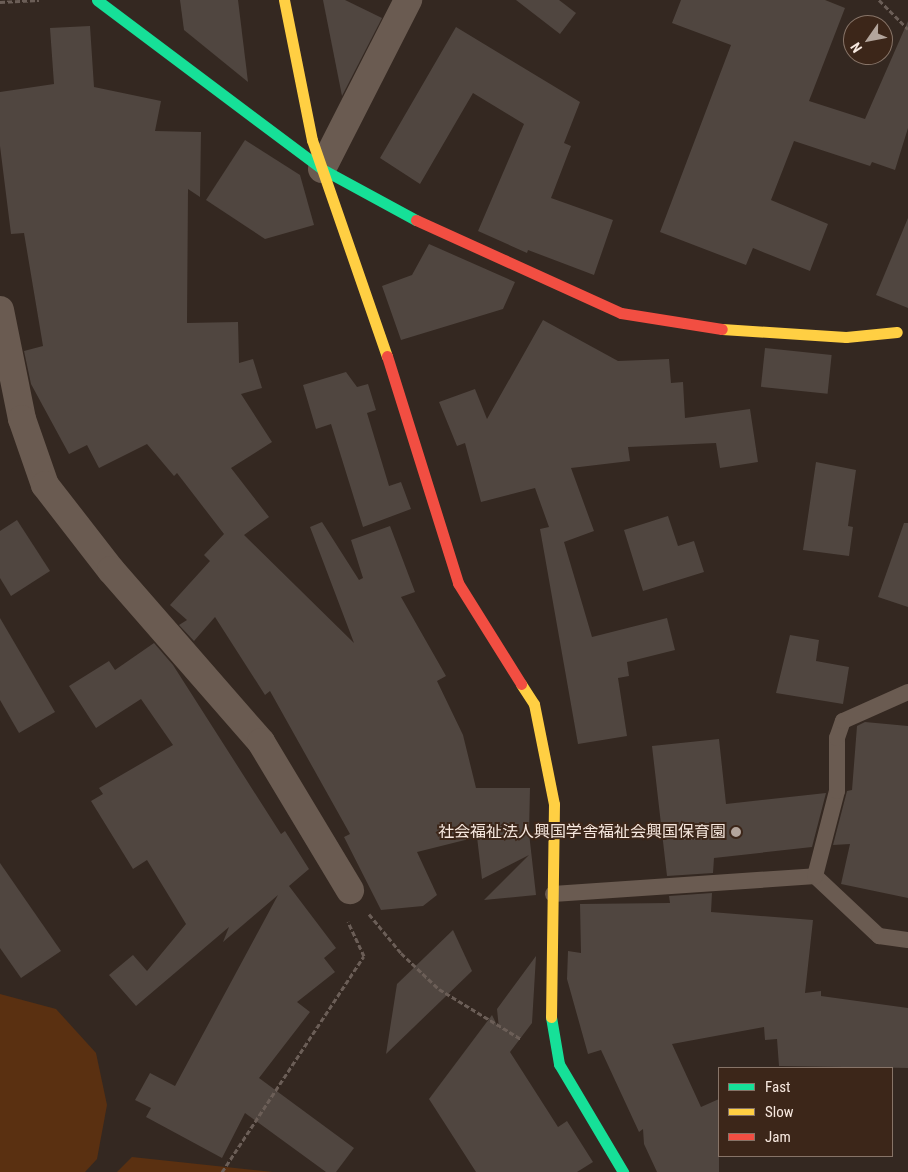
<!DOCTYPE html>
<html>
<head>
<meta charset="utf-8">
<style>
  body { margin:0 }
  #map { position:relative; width:908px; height:1172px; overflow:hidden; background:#342821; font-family:"Roboto Condensed","Noto Sans JP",sans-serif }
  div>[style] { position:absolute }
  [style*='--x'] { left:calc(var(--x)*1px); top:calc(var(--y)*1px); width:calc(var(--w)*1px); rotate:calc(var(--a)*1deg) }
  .green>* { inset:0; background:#5a3011 }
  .building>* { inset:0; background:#504640; transform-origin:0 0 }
  .path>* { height:3px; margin-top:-1.5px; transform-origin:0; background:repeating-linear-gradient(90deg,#6b5e57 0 5px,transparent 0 7.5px) }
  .lane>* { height:16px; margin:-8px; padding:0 8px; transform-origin:8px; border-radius:8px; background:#6a5b51 }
  .street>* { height:28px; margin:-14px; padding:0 14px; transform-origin:14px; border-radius:14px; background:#6a5b51 }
  .fast>* { height:11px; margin:-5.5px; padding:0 5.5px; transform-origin:5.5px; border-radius:5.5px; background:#16e098 }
  .slow>* { height:11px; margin:-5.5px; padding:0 5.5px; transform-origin:5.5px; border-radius:5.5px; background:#ffcf43 }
  .jam>* { height:11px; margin:-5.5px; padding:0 5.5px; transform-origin:5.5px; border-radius:5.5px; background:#f24e42 }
  .dots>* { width:14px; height:14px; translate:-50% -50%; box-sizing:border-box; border:2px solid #3c2619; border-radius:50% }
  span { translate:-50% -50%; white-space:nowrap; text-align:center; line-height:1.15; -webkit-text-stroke:4px #3c2619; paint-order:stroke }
  .poi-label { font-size:16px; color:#f7e8df }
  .right { translate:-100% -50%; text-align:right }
  .legend { position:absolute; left:718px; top:1067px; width:175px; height:90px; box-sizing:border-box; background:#3c2619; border:1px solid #877468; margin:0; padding:6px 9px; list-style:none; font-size:15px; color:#f7e8df }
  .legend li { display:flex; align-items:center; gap:10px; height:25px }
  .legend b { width:25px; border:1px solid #877468 }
  .north { position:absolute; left:843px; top:15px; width:50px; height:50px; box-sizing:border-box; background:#3c2619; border:1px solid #877468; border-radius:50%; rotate:237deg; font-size:14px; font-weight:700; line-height:20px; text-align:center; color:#f7e8df }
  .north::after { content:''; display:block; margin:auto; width:18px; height:22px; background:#b3a59c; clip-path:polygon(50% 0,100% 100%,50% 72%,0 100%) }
</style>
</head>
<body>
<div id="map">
  <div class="green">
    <i style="clip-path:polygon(0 994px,56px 1009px,96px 1053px,107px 1105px,97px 1159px,85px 1172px,0 1172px)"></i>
    <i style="clip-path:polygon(132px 1157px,273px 1172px,117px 1172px)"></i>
  </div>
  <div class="building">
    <i style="clip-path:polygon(180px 0,238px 0,248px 82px,184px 30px)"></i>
    <i style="clip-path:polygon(323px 0,345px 0,382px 18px,342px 96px)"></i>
    <i style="clip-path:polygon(516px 0,559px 0,576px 13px,560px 34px)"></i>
    <i style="clip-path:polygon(681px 0,825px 0,845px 8px,809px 101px,865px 119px,908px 21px,908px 128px,895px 170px,872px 162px,870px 166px,794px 141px,771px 200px,828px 224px,810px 271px,753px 248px,746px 265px,660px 232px,731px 45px,672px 23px)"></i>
    <i style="clip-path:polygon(90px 26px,94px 87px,161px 101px,155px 131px,201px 132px,200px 197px,188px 189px,187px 323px,238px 322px,239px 363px,253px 359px,262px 388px,241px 394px,272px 442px,231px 468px,269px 517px,244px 535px,354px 643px,310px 527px,322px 522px,359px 580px,363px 578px,351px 540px,390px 526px,415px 592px,401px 597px,446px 676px,437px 681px,463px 735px,476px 788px,530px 788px,529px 833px,536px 895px,484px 900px,529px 855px,482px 879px,477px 837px,417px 852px,437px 895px,423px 906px,381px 910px,344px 837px,350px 834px,270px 691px,265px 695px,215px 617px,194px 641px,179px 625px,187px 620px,170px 605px,210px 561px,204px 555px,224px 534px,177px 473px,174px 476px,147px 444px,99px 468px,87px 445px,69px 454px,31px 384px,24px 351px,43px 346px,24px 233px,11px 234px,0 146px,0 92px,54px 84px,50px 28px)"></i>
    <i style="clip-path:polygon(456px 27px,580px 102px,564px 143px,571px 146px,551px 198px,613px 220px,594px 275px,528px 250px,527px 253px,478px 231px,524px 124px,473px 93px,420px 184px,380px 158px)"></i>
    <i style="clip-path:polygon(245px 140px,300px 175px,314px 225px,265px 239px,206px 200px)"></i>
    <i style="clip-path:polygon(908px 218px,908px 308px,876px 295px)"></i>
    <i style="clip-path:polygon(429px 244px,515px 282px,503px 309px,401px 340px,382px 286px,412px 275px)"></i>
    <i style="clip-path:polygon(543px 320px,618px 361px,669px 359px,671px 383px,683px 382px,685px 418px,750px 409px,758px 462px,720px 468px,716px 443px,628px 447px,630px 461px,571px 468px,594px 531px,564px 542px,592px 637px,667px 618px,675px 650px,627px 662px,629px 676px,618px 678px,627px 736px,578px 744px,540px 529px,549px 527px,535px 488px,481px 502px,465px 443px,457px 446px,439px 402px,475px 389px,487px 419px)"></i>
    <i style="left:765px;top:348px;width:67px;height:39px;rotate:6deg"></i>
    <i style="clip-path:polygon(346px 372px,357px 387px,368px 384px,376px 410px,367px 413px,389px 486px,401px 482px,411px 509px,363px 527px,331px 424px,316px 429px,303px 385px)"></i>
    <i style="clip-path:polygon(816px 462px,856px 470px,848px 526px,853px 527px,849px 556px,803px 550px)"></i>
    <i style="clip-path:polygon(668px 516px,678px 546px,694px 541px,704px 572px,643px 591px,624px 530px)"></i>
    <i style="clip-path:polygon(17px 520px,50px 571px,11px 596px,0 578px,0 531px)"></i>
    <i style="clip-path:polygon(904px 523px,908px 523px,908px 607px,878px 597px)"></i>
    <i style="clip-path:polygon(0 618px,55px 712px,19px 733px,0 700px)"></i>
    <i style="clip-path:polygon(790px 635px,819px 640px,816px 661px,849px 667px,843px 704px,776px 693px)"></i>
    <i style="clip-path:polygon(154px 643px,173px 665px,281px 834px,285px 831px,309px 869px,289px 886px,336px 948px,324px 958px,335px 972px,297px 1002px,310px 1012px,259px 1078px,354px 1148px,336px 1172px,326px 1172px,245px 1113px,222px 1158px,146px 1117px,151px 1108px,135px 1100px,150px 1073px,175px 1086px,278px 895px,223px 942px,229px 927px,136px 1006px,109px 975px,133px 955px,147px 971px,186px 924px,147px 860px,133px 869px,91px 801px,103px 794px,99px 788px,173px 745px,141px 699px,96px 728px,69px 686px,109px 661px,115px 670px)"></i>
    <i style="clip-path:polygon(865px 722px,908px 726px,908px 898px,841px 884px,850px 844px,833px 845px,847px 791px,852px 790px,857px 726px)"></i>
    <i style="clip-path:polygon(719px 739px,726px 804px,826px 793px,812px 847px,714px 858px,713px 873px,667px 876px,652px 746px)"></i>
    <i style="clip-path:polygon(0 863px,61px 951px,21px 978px,0 948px)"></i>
    <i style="clip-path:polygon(712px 893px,711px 912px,813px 920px,805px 993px,821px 991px,821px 996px,908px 1008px,908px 1068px,779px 1066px,777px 1039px,765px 1040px,764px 1027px,672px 1044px,701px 1107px,719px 1099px,719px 1172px,657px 1172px,644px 1144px,643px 1129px,639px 1132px,601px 1050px,588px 1054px,567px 979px,568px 951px,581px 953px,580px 904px,670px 903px,669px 896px)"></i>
    <i style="clip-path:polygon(453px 930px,472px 971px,386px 1054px,397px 984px)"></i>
    <i style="clip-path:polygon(536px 956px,532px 1023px,510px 1052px,558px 1127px,567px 1121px,593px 1162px,577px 1172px,476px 1172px,429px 1099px,492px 1015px,499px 1029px,497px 1009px)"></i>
  </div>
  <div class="path">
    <i style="--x:879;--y:0;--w:41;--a:45"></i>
    <i style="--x:0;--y:2;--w:39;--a:-3"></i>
    <i style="--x:369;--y:914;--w:50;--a:50.6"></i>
    <i style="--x:401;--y:953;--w:52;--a:43.5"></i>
    <i style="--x:439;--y:989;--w:96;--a:31.4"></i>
    <i style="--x:222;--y:1172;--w:258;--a:-56.7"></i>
    <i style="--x:364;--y:956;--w:38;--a:-115"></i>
  </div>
  <div class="lane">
    <i style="--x:815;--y:876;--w:88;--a:43.2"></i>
    <i style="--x:879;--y:936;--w:29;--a:8"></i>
    <i style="--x:553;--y:894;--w:263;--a:-3.9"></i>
    <i style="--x:815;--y:876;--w:88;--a:-75.5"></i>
    <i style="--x:837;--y:791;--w:53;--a:-90"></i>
    <i style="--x:837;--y:738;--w:18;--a:-71"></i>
    <i style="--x:843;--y:721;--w:71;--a:-24"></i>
  </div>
  <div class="street">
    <i style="--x:322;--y:169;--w:190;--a:-63"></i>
    <i style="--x:0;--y:310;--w:111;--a:78.6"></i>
    <i style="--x:22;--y:419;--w:70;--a:70.8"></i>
    <i style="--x:45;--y:485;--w:108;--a:52.2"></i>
    <i style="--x:111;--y:570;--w:228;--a:48.9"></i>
    <i style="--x:261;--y:742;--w:173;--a:59"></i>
  </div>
  <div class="fast">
    <i style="--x:97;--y:0;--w:281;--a:36.9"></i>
    <i style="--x:322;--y:169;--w:107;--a:28.5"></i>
    <i style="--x:551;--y:1017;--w:48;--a:80.3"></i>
    <i style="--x:559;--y:1064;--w:126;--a:59.3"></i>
  </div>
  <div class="slow">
    <i style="--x:284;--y:0;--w:143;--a:78.7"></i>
    <i style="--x:312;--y:140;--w:229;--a:70.9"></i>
    <i style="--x:722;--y:329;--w:124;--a:3.7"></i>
    <i style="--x:846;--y:337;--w:51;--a:-5.6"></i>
    <i style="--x:521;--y:684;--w:24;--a:57"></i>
    <i style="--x:534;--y:704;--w:102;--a:78.7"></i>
    <i style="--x:554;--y:804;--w:213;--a:90.8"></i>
  </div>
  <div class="jam">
    <i style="--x:416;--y:220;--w:225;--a:24.4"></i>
    <i style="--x:621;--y:313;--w:102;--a:9"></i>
    <i style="--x:387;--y:356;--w:238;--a:72.6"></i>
    <i style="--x:458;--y:583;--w:119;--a:58"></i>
  </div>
  <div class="dots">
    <i style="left:736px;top:832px;background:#b3a59c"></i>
  </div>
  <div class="poi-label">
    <span class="right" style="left:726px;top:832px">社会福祉法人興国学舎福祉会興国保育園</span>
  </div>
  <ul class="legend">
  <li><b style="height:6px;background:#16e098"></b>Fast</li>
  <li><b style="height:6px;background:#ffcf43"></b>Slow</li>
  <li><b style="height:6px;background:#f24e42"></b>Jam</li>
  </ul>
  <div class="north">N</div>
</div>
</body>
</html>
